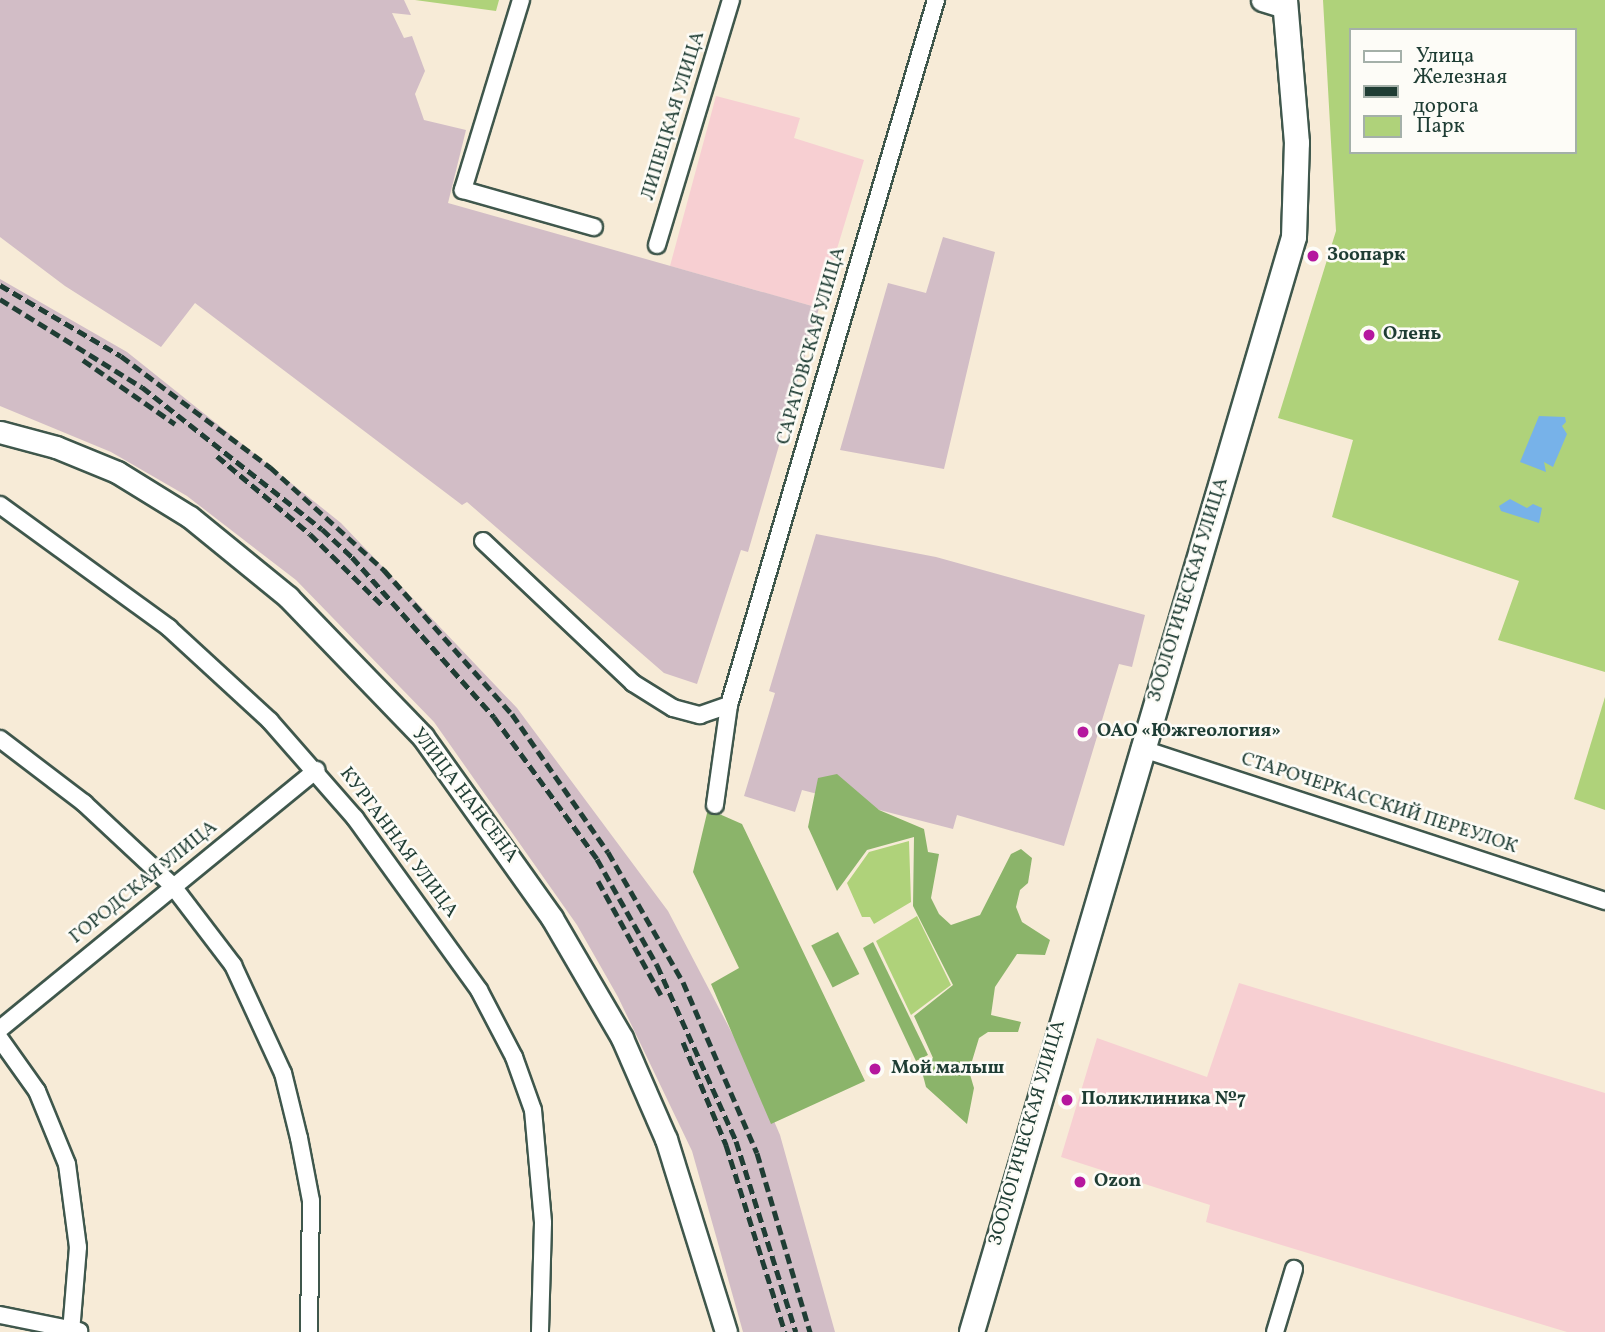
<!DOCTYPE html>
<html>
<head>
<meta charset="utf-8">
<style>
  body { margin:0 }
  #map { position:relative; width:1605px; height:1332px; overflow:hidden; background:#f7ebd7; font-family:Vollkorn,serif }
  div>[style] { position:absolute }
  [style*='--x'] { left:calc(var(--x)*1px); top:calc(var(--y)*1px); width:calc(var(--w)*1px); rotate:calc(var(--a)*1deg) }
  .built>* { inset:0; background:#f7cfd2 }
  .industrial>* { inset:0; background:#d2bdc6 }
  .green>* { inset:0; background:#afd27a }
  .forest>* { inset:0; background:#8bb46a; transform-origin:0 0 }
  .water>* { inset:0; background:#77b2e9 }
  .roads { filter:drop-shadow(2px 0 #3f574c) drop-shadow(-2px 0 #3f574c) drop-shadow(0 2px #3f574c) drop-shadow(0 -2px #3f574c) }
  .street>* { height:16px; margin:-8px; padding:0 8px; transform-origin:8px; border-radius:8px; background:#fff }
  .secondary>* { height:21px; margin:-10.5px; padding:0 10.5px; transform-origin:10.5px; border-radius:10.5px; background:#fff }
  .primary>* { height:24px; margin:-12px; padding:0 12px; transform-origin:12px; border-radius:12px; background:#fff }
  .rail>* { height:5px; margin-top:-2.5px; transform-origin:0; background:repeating-linear-gradient(90deg,#1f3d34 0 10px,transparent 0 15px) }
  .dots>* { width:19px; height:19px; translate:-50% -50%; box-sizing:border-box; border:4px solid #fdfcf7; border-radius:50% }
  span { translate:-50% -50%; white-space:nowrap; text-align:center; line-height:1.15; -webkit-text-stroke:5px #fdfcf7; paint-order:stroke }
  .street-label { font-size:19px; color:#1f3d34 }
  .poi-label { font-size:19px; color:#1f3d34; font-weight:700 }
  .left { translate:0 -50%; text-align:left }
  .legend { position:absolute; left:1349px; top:28px; width:228px; height:126px; box-sizing:border-box; background:#fdfcf7; border:2px solid #a4b0a9; margin:0; padding:9px 12px; list-style:none; font-size:21px; color:#1f3d34 }
  .legend li { display:flex; align-items:center; gap:14px; height:35px }
  .legend b { width:35px; border:2px solid #a4b0a9 }
</style>
</head>
<body>
<div id="map">
  <div class="built">
    <i style="clip-path:polygon(716px 96px,800px 118px,794px 138px,864px 160px,819px 308px,670px 266px)"></i>
    <i style="clip-path:polygon(1239px 983px,1605px 1093px,1605px 1332px,1567px 1332px,1206px 1222px,1210px 1205px,1061px 1157px,1097px 1038px,1207px 1077px)"></i>
  </div>
  <div class="industrial">
    <i style="clip-path:polygon(0 0,404px 0,411px 15px,392px 13px,404px 38px,412px 36px,425px 71px,415px 94px,424px 120px,466px 130px,448px 203px,819px 308px,748px 552px,741px 550px,697px 684px,664px 673px,467px 502px,462px 505px,195px 303px,161px 347px,65px 286px,0 237px)"></i>
    <i style="clip-path:polygon(943px 237px,995px 252px,944px 469px,840px 450px,888px 283px,926px 293px)"></i>
    <i style="clip-path:polygon(0 279px,127px 352px,341px 523px,517px 708px,668px 911px,755px 1077px,780px 1135px,835px 1332px,743px 1332px,692px 1151px,618px 997px,577px 925px,434px 722px,296px 580px,187px 496px,111px 452px,0 406px)"></i>
    <i style="clip-path:polygon(816px 534px,936px 557px,1145px 615px,1132px 667px,1119px 664px,1064px 846px,957px 815px,953px 829px,802px 790px,795px 812px,744px 796px,775px 693px,769px 691px)"></i>
  </div>
  <div class="green">
    <i style="clip-path:polygon(415px 0,499px 0,496px 11px)"></i>
    <i style="clip-path:polygon(evenodd,1323px 0,1605px 0,1605px 672px,1498px 640px,1519px 581px,1332px 517px,1353px 440px,1278px 418px,1336px 231px,1323px 0,1351px 30px,1575px 30px,1575px 152px,1351px 152px,1351px 30px)"></i>
    <i style="clip-path:polygon(1605px 697px,1605px 810px,1574px 799px)"></i>
    <i style="clip-path:polygon(909px 841px,911px 902px,874px 924px,870px 917px,862px 917px,847px 883px,869px 852px)"></i>
    <i style="clip-path:polygon(917px 916px,951px 985px,911px 1015px,876px 941px)"></i>
  </div>
  <div class="forest">
    <i style="clip-path:polygon(837px 774px,879px 810px,924px 829px,928px 852px,939px 854px,931px 898px,939px 914px,951px 925px,980px 915px,1011px 854px,1021px 849px,1032px 858px,1028px 883px,1020px 890px,1016px 907px,1022px 922px,1050px 940px,1045px 955px,1017px 954px,995px 987px,991px 1015px,1021px 1022px,1018px 1032px,988px 1032px,979px 1038px,969px 1071px,974px 1088px,967px 1124px,926px 1087px,920px 1064px,933px 1058px,914px 1016px,953px 985px,913px 906px,914px 837px,867px 850px,837px 891px,808px 827px,818px 778px)"></i>
    <i style="clip-path:polygon(708px 809px,742px 824px,865px 1081px,771px 1124px,711px 984px,739px 968px,693px 872px)"></i>
    <i style="left:838px;top:932px;width:47px;height:30px;rotate:63deg"></i>
    <i style="clip-path:polygon(873px 942px,928px 1055px,916px 1061px,863px 948px)"></i>
  </div>
  <div class="water">
    <i style="clip-path:polygon(1539px 416px,1565px 417px,1566px 422px,1562px 426px,1567px 434px,1553px 467px,1544px 462px,1546px 472px,1520px 462px)"></i>
    <i style="clip-path:polygon(1510px 499px,1527px 508px,1533px 504px,1542px 508px,1539px 523px,1501px 511px,1499px 506px)"></i>
  </div>
  <div class="roads">
    <div class="street">
      <i style="--x:521;--y:0;--w:199;--a:107"></i>
      <i style="--x:463;--y:190;--w:136;--a:15.8"></i>
      <i style="--x:657;--y:245;--w:256;--a:-73.2"></i>
      <i style="--x:0;--y:505;--w:209;--a:36"></i>
      <i style="--x:169;--y:628;--w:137;--a:42.6"></i>
      <i style="--x:270;--y:721;--w:129;--a:48.8"></i>
      <i style="--x:355;--y:818;--w:212;--a:54.2"></i>
      <i style="--x:479;--y:990;--w:76;--a:62.4"></i>
      <i style="--x:514;--y:1057;--w:56;--a:70.3"></i>
      <i style="--x:533;--y:1110;--w:113;--a:84.9"></i>
      <i style="--x:543;--y:1223;--w:109;--a:91.6"></i>
      <i style="--x:483;--y:541;--w:207;--a:43.4"></i>
      <i style="--x:633;--y:683;--w:47;--a:32"></i>
      <i style="--x:673;--y:708;--w:28;--a:15"></i>
      <i style="--x:700;--y:715;--w:31;--a:-19"></i>
      <i style="--x:729;--y:705;--w:101;--a:98"></i>
      <i style="--x:729;--y:705;--w:735;--a:-73.64"></i>
      <i style="--x:0;--y:739;--w:106;--a:37.3"></i>
      <i style="--x:84;--y:803;--w:120;--a:43"></i>
      <i style="--x:172;--y:885;--w:101;--a:52.7"></i>
      <i style="--x:233;--y:965;--w:119;--a:65.2"></i>
      <i style="--x:283;--y:1073;--w:67;--a:76.2"></i>
      <i style="--x:299;--y:1138;--w:64;--a:79.2"></i>
      <i style="--x:311;--y:1201;--w:131;--a:90.9"></i>
      <i style="--x:1140;--y:748;--w:490;--a:18.2"></i>
      <i style="--x:0;--y:1029;--w:409;--a:-39.3"></i>
      <i style="--x:0;--y:1039;--w:64;--a:54.6"></i>
      <i style="--x:37;--y:1091;--w:79;--a:67.7"></i>
      <i style="--x:67;--y:1164;--w:84;--a:82.5"></i>
      <i style="--x:78;--y:1247;--w:85;--a:94.7"></i>
      <i style="--x:0;--y:1315;--w:81;--a:11.4"></i>
      <i style="--x:1275;--y:1332;--w:66;--a:-73.2"></i>
    </div>
    <div class="secondary">
      <i style="--x:1262;--y:0;--w:24;--a:17"></i>
      <i style="--x:0;--y:432;--w:58;--a:15"></i>
      <i style="--x:56;--y:447;--w:66;--a:22.3"></i>
      <i style="--x:117;--y:472;--w:86;--a:31.7"></i>
      <i style="--x:190;--y:517;--w:127;--a:39.2"></i>
      <i style="--x:288;--y:597;--w:194;--a:46"></i>
      <i style="--x:423;--y:737;--w:222;--a:54.5"></i>
      <i style="--x:552;--y:918;--w:139;--a:59.7"></i>
      <i style="--x:622;--y:1038;--w:110;--a:66.5"></i>
      <i style="--x:666;--y:1139;--w:202;--a:72.7"></i>
    </div>
    <div class="primary">
      <i style="--x:972;--y:1332;--w:1141;--a:-73.61"></i>
      <i style="--x:1294;--y:237;--w:94;--a:-88.2"></i>
      <i style="--x:1297;--y:143;--w:144;--a:-94.8"></i>
    </div>
  </div>
  <div class="rail">
    <i style="--x:0;--y:285;--w:140;--a:30.4"></i>
    <i style="--x:121;--y:356;--w:186;--a:36.7"></i>
    <i style="--x:270;--y:467;--w:154;--a:42.1"></i>
    <i style="--x:384;--y:570;--w:193;--a:48.4"></i>
    <i style="--x:512;--y:714;--w:168;--a:55.2"></i>
    <i style="--x:608;--y:852;--w:150;--a:60"></i>
    <i style="--x:683;--y:982;--w:186;--a:66.6"></i>
    <i style="--x:757;--y:1153;--w:187;--a:73.5"></i>
    <i style="--x:0;--y:299;--w:167;--a:31.8"></i>
    <i style="--x:142;--y:387;--w:229;--a:38.3"></i>
    <i style="--x:322;--y:529;--w:41;--a:43"></i>
    <i style="--x:352;--y:557;--w:214;--a:48.4"></i>
    <i style="--x:494;--y:717;--w:175;--a:54"></i>
    <i style="--x:597;--y:859;--w:122;--a:60.5"></i>
    <i style="--x:657;--y:965;--w:193;--a:65.8"></i>
    <i style="--x:736;--y:1141;--w:200;--a:72.6"></i>
    <i style="--x:83;--y:360;--w:112;--a:34.8"></i>
    <i style="--x:217;--y:456;--w:121;--a:40"></i>
    <i style="--x:310;--y:534;--w:103;--a:44.6"></i>
    <i style="--x:598;--y:881;--w:132;--a:61.1"></i>
    <i style="--x:683;--y:1042;--w:112;--a:67.3"></i>
    <i style="--x:726;--y:1145;--w:196;--a:72.5"></i>
  </div>
  <div class="dots">
    <i style="left:1313px;top:256px;background:#b5179e"></i>
    <i style="left:1369px;top:335px;background:#b5179e"></i>
    <i style="left:1083px;top:732px;background:#b5179e"></i>
    <i style="left:875px;top:1069px;background:#b5179e"></i>
    <i style="left:1067px;top:1100px;background:#b5179e"></i>
    <i style="left:1080px;top:1182px;background:#b5179e"></i>
  </div>
  <div class="street-label">
    <span style="left:674px;top:116px;rotate:-73deg">ЛИПЕЦКАЯ УЛИЦА</span>
    <span style="left:812px;top:346px;rotate:-74deg">САРАТОВСКАЯ УЛИЦА</span>
    <span style="left:1189px;top:590px;rotate:-73deg">ЗООЛОГИЧЕСКАЯ УЛИЦА</span>
    <span style="left:464px;top:796px;rotate:53deg">УЛИЦА НАНСЕНА</span>
    <span style="left:1379px;top:804px;rotate:18deg">СТАРОЧЕРКАССКИЙ ПЕРЕУЛОК</span>
    <span style="left:398px;top:843px;rotate:53deg">КУРГАННАЯ УЛИЦА</span>
    <span style="left:144px;top:883px;rotate:-39deg">ГОРОДСКАЯ УЛИЦА</span>
    <span style="left:1028px;top:1133px;rotate:-74deg">ЗООЛОГИЧЕСКАЯ УЛИЦА</span>
  </div>
  <div class="poi-label">
    <span class="left" style="left:1327px;top:256px">Зоопарк</span>
    <span class="left" style="left:1383px;top:335px">Олень</span>
    <span class="left" style="left:1097px;top:732px">ОАО «Южгеология»</span>
    <span class="left" style="left:891px;top:1069px">Мой малыш</span>
    <span class="left" style="left:1081px;top:1100px">Поликлиника №7</span>
    <span class="left" style="left:1094px;top:1182px">Ozon</span>
  </div>
  <ul class="legend">
  <li><b style="height:9px;background:#fff"></b>Улица</li>
  <li><b style="height:9px;background:#1f3d34"></b>Железная дорога</li>
  <li><b style="height:19px;background:#afd27a"></b>Парк</li>
  </ul>
</div>
</body>
</html>
